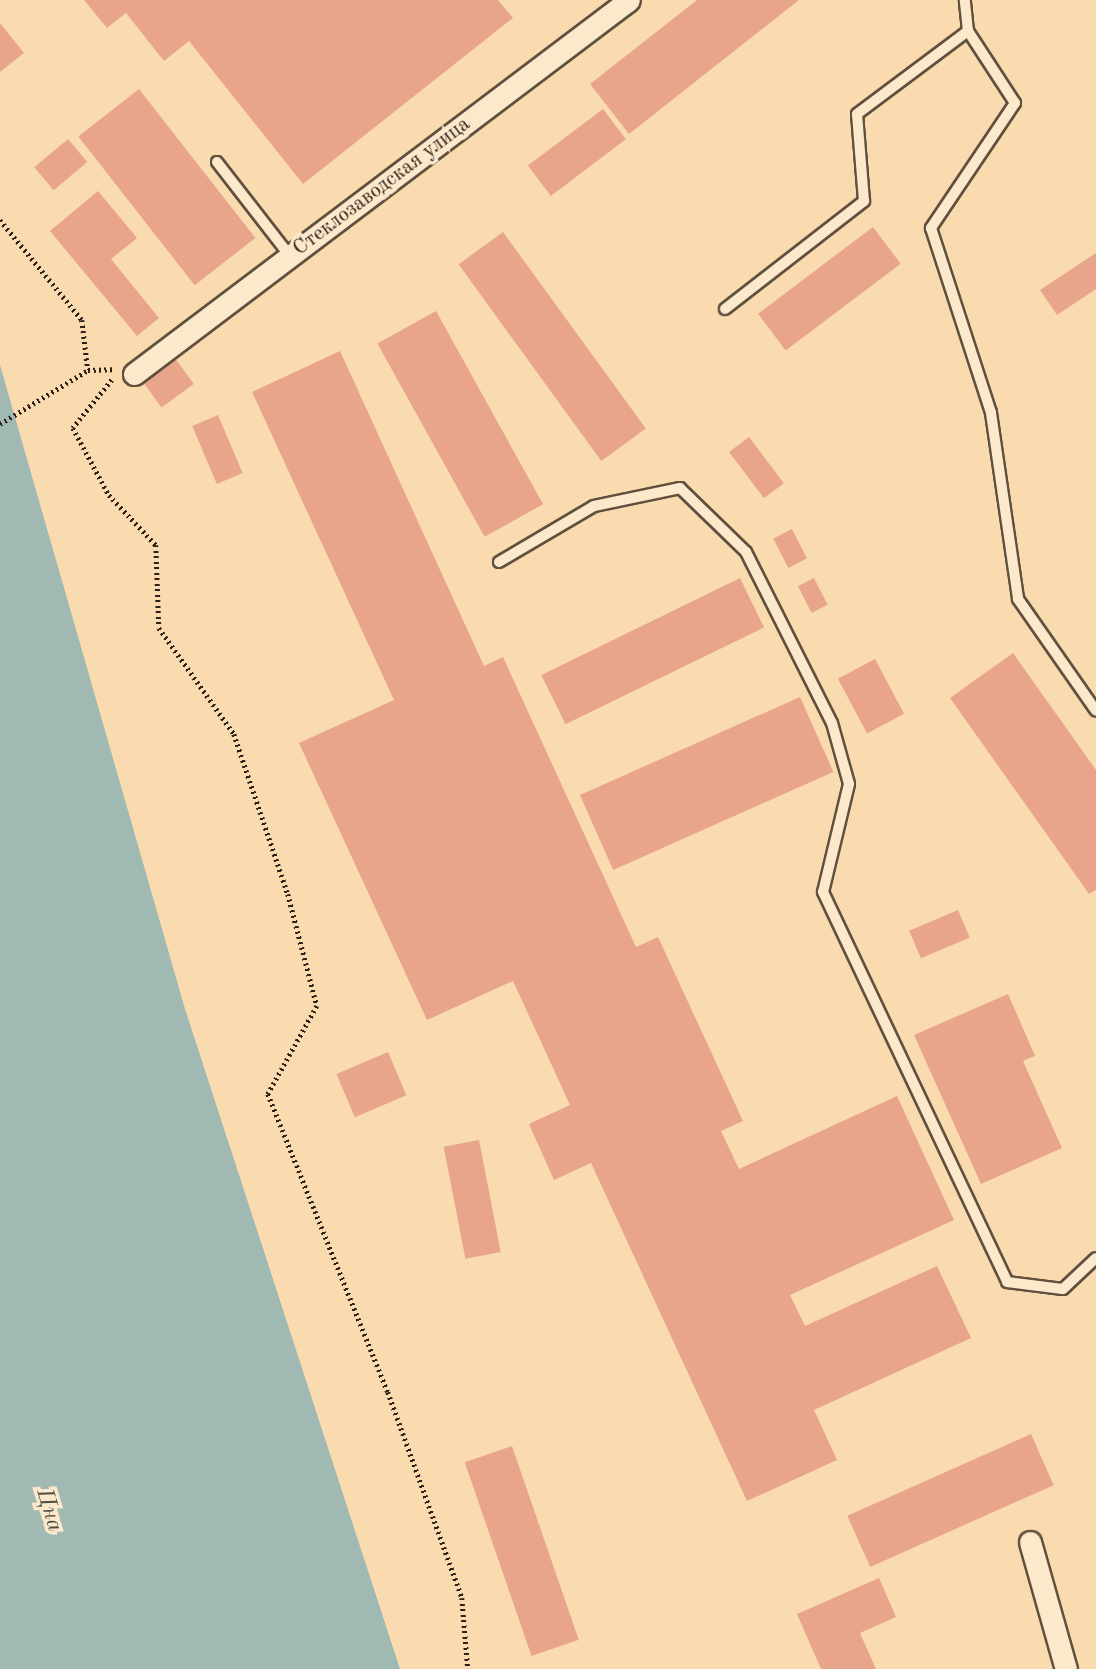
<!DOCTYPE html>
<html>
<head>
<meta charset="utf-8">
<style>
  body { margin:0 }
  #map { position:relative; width:1096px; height:1669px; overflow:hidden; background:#fadbaf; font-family:"Old Standard TT",serif }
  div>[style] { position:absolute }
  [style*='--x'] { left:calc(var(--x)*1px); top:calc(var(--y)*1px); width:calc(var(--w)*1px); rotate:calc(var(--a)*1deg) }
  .water>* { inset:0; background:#a1b9b3 }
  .building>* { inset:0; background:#e8a58c; transform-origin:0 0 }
  .path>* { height:4.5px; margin-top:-2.25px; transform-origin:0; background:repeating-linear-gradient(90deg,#2c2118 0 2px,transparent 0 5.5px) }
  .roads { filter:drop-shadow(2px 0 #60503e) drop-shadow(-2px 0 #60503e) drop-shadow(0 2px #60503e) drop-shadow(0 -2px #60503e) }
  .lane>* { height:10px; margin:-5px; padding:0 5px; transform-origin:5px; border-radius:5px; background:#fce8cb }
  .street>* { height:21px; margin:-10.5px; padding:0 10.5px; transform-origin:10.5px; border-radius:10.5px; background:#fce8cb }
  span { translate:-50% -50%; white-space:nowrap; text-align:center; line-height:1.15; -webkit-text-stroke:7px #fce8cb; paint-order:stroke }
  .street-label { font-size:21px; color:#2c2118 }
  .water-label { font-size:23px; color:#4f4f46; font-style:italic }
</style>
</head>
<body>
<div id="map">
  <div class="water">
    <i style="clip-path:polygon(0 365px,185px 1009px,400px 1669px,0 1669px)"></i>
  </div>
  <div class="building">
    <i style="clip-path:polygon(84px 0,498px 0,513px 18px,303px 184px,189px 41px,164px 61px,126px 13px,107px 28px)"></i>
    <i style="clip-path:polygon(697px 0,799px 0,629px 134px,590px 84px)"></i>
    <i style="clip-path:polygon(0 23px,24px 53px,0 72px)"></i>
    <i style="left:139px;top:89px;width:189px;height:77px;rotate:52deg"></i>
    <i style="left:603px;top:109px;width:38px;height:94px;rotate:53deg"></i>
    <i style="left:68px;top:139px;width:30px;height:44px;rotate:50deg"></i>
    <i style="clip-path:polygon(98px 191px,137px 238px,111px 259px,159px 318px,137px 336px,50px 231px)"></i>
    <i style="left:873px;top:227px;width:46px;height:144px;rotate:53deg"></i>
    <i style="left:503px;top:232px;width:243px;height:55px;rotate:54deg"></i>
    <i style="clip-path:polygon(1096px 253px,1096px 289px,1057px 315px,1040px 290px)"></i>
    <i style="left:436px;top:311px;width:221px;height:67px;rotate:61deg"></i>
    <i style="clip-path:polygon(340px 351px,484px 666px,503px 657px,636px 947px,658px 937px,743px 1121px,721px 1131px,739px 1169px,897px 1096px,954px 1220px,790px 1295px,805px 1326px,937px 1266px,971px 1338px,814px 1410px,837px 1460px,747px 1501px,591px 1163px,554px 1180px,529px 1124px,570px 1105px,513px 981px,427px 1020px,299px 743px,394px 700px,252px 392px)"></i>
    <i style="left:175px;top:358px;width:32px;height:40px;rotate:54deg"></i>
    <i style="left:218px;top:415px;width:63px;height:28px;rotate:67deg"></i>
    <i style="left:749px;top:437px;width:58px;height:25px;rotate:53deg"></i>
    <i style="left:792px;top:529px;width:33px;height:21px;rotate:63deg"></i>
    <i style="left:740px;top:578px;width:55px;height:221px;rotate:64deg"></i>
    <i style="left:814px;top:578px;width:30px;height:18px;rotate:63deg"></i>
    <i style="clip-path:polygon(1013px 653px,1096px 770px,1096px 890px,1089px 894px,950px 698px)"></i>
    <i style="left:875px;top:659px;width:62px;height:42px;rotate:62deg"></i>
    <i style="left:800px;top:697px;width:82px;height:241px;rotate:66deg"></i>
    <i style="left:958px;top:910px;width:30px;height:53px;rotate:67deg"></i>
    <i style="clip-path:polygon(1008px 994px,1035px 1056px,1023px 1061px,1062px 1148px,981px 1184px,914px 1035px)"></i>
    <i style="left:388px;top:1052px;width:47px;height:56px;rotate:67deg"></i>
    <i style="left:479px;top:1140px;width:114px;height:36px;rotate:79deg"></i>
    <i style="left:1031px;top:1434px;width:56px;height:201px;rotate:66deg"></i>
    <i style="left:512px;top:1446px;width:205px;height:50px;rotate:71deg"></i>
    <i style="clip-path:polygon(879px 1578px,896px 1617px,860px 1633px,876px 1669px,821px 1669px,797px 1614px)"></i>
  </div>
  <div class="path">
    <i style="--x:0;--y:220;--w:129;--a:50.6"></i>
    <i style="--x:82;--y:320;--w:50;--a:83.2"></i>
    <i style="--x:112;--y:380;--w:62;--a:129.1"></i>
    <i style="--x:73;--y:428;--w:76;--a:61.8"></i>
    <i style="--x:109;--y:495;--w:69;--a:46.8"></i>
    <i style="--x:156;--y:545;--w:83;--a:87.9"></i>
    <i style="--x:159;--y:628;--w:130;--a:54.7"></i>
    <i style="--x:234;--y:734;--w:169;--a:71.4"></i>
    <i style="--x:288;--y:894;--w:116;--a:75.5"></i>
    <i style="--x:317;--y:1006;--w:101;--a:119.1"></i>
    <i style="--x:268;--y:1094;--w:321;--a:68.1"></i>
    <i style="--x:388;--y:1392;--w:219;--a:70.2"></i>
    <i style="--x:462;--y:1598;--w:71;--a:85.2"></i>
    <i style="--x:0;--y:424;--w:103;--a:-31.5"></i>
    <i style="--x:88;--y:370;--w:25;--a:-2"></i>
  </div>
  <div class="roads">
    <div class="lane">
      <i style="--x:968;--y:31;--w:86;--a:56.9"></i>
      <i style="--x:1015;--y:103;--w:151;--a:123.9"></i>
      <i style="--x:931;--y:228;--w:194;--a:72"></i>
      <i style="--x:991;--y:413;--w:188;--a:81.7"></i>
      <i style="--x:1018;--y:599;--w:136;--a:55.1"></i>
      <i style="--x:217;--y:162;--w:119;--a:52.2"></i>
      <i style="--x:725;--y:309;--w:176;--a:-37.8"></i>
      <i style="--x:864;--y:201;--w:87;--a:-94.6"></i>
      <i style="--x:857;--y:114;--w:139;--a:-36.8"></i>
      <i style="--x:968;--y:31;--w:31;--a:-96"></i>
      <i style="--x:499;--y:562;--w:110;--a:-30.5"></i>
      <i style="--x:594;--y:506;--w:88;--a:-11.8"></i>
      <i style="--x:680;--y:488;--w:92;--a:44.1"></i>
      <i style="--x:746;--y:552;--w:191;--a:63.3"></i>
      <i style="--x:832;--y:723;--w:63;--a:74.4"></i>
      <i style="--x:849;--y:784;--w:111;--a:103.5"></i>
      <i style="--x:823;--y:892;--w:431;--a:64.7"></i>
      <i style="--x:1007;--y:1282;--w:56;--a:7.1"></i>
      <i style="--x:1063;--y:1289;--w:45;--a:-43.2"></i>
    </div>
    <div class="street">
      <i style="--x:134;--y:374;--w:620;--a:-37.07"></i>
      <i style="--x:1030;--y:1542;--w:132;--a:74.2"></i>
    </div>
  </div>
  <div class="street-label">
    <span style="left:382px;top:187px;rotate:-37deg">Стеклозаводская улица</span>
  </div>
  <div class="water-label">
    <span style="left:49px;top:1510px;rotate:73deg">Цна</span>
  </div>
</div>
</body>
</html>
